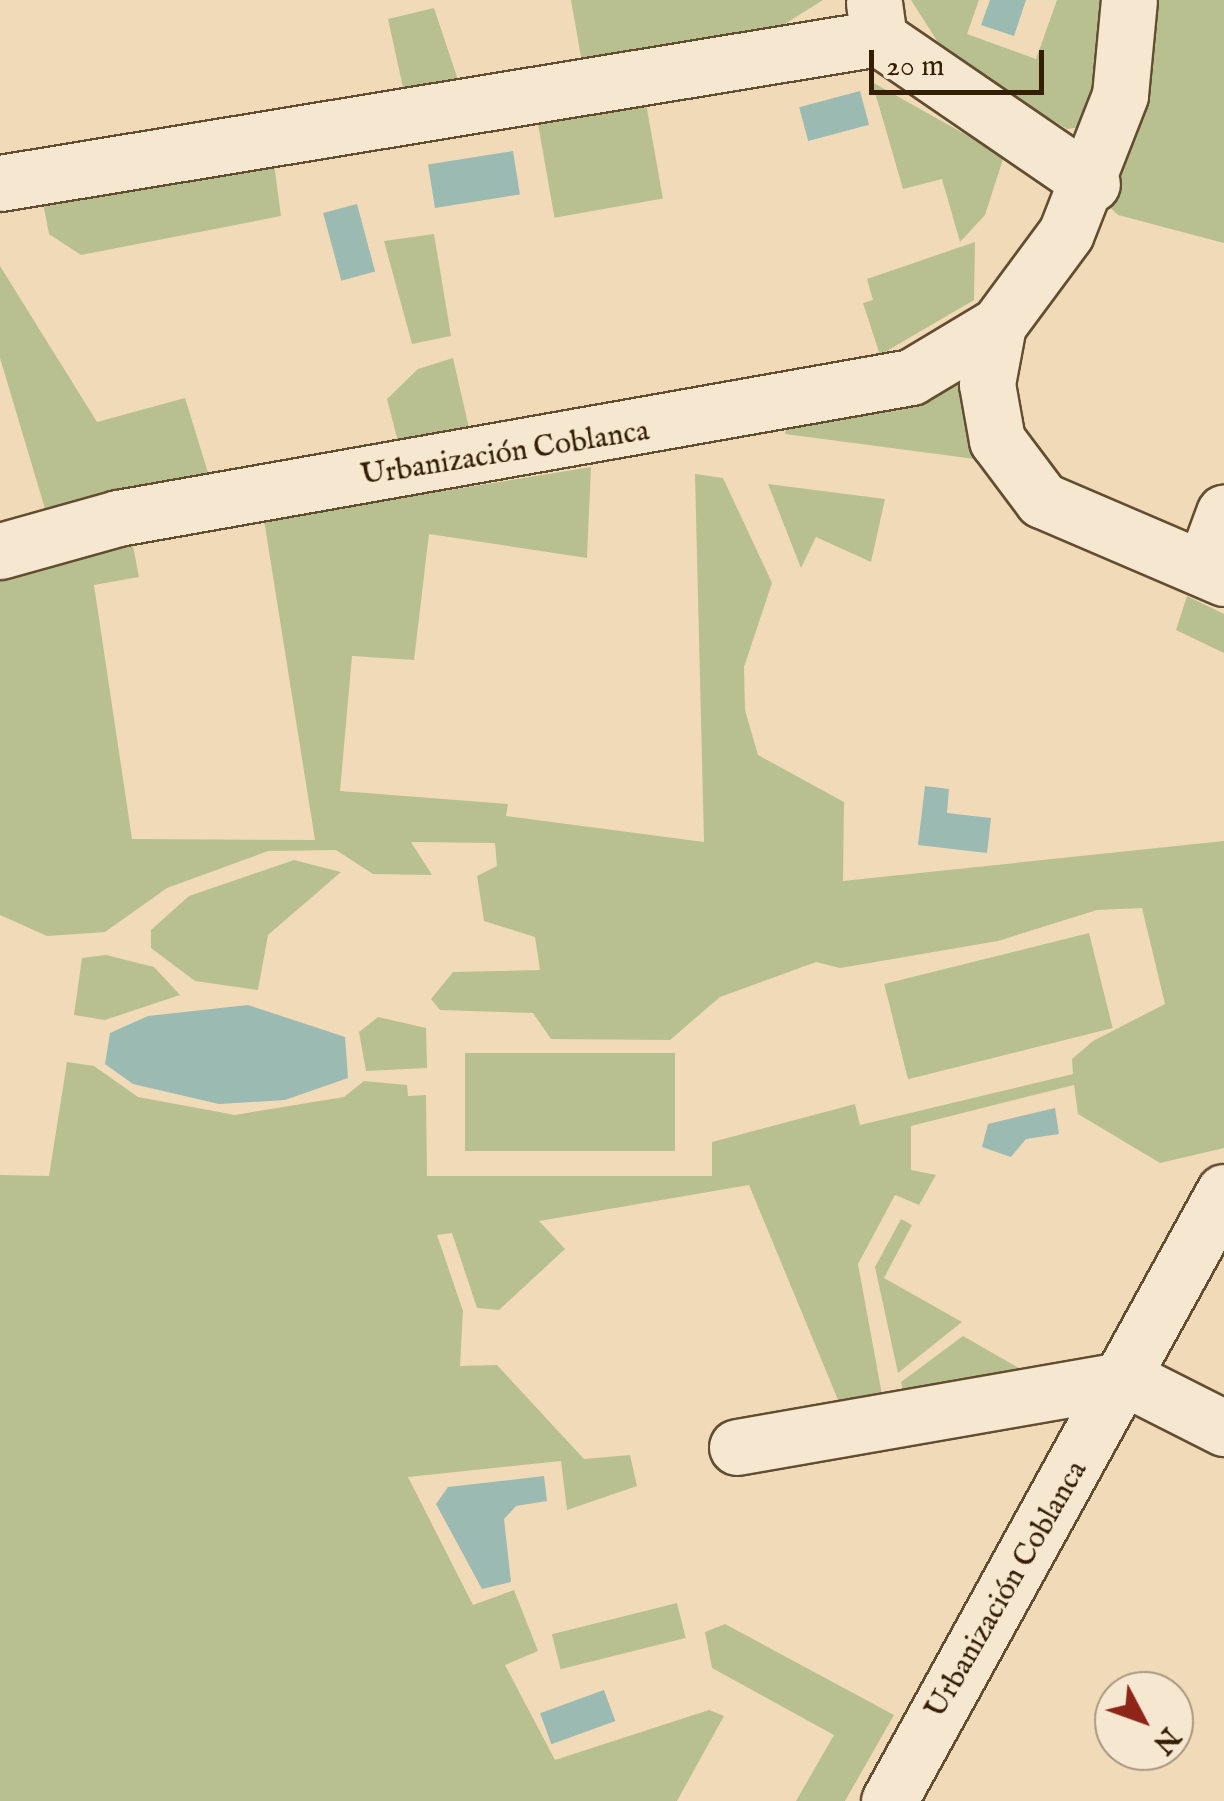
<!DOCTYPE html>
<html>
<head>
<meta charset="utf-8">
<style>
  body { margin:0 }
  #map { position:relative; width:1224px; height:1801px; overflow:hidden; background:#f1dab8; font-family:"IM FELL English",serif }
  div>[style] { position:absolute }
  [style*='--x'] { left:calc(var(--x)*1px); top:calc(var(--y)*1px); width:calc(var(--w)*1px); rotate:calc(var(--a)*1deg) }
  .green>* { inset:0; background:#b9c08f; transform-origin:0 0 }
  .water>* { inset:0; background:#9bbab1; transform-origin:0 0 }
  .roads { filter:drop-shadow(2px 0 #634d31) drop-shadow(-2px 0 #634d31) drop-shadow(0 2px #634d31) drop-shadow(0 -2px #634d31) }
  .street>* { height:55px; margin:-27.5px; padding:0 27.5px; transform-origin:27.5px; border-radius:27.5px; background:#f6e7d1 }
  span { translate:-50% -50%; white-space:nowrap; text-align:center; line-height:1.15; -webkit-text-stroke:10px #f6e7d1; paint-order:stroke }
  .street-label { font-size:30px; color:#341e04 }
  .north { position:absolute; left:1094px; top:1671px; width:100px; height:100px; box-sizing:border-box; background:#f6e7d1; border:2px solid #a8977f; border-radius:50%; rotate:131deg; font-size:28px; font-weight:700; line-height:40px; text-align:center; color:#341e04 }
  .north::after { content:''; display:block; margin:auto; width:35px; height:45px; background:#8f2418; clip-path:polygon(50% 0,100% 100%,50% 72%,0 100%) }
  .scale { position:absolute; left:869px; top:50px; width:175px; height:45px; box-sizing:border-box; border:5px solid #341e04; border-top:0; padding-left:12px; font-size:30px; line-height:35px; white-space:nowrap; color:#341e04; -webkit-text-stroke:8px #f6e7d1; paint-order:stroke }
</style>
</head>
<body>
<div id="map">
  <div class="green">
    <i style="clip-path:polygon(571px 0,823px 0,780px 27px,582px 63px)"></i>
    <i style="clip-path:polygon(911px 0,979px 0,967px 34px,1036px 59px,1057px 0,1107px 0,1101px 69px,1082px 127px,1067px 129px,946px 55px)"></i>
    <i style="clip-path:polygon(1158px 0,1224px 0,1224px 243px,1118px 215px,1091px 189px,1148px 66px)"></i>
    <i style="clip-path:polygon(434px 8px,459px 83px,404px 92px,388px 19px)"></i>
    <i style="clip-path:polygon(872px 82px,1004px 156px,985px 215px,960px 242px,942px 179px,903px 189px)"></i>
    <i style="left:646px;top:103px;width:97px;height:110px;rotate:80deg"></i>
    <i style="clip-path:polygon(274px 164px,281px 216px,81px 255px,49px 234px,43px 203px)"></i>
    <i style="clip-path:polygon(434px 234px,451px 336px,412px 344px,384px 241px)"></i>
    <i style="clip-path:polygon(975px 242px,974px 300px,880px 355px,863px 303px,873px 300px,867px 279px)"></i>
    <i style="clip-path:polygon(0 266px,97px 422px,185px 398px,210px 479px,46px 512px,0 358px)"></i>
    <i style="clip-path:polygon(453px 358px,471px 437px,400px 449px,387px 399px,418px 369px)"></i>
    <i style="clip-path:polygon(962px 363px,975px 459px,785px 434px,786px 428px)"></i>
    <i style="clip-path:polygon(591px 467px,587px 558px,429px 534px,414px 660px,352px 656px,340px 791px,508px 804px,506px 816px,704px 842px,695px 474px,723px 478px,772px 583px,744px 667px,745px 710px,758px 755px,844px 802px,843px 881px,1224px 841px,1224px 1148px,1160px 1163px,1078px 1114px,1074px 1085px,911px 1126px,911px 1170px,936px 1175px,919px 1205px,895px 1195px,858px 1264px,883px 1400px,841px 1407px,749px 1185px,539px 1221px,565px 1249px,499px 1310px,477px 1308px,452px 1233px,437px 1235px,463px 1311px,460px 1366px,497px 1365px,584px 1459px,630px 1455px,637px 1486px,567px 1510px,561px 1461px,408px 1477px,473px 1605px,514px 1590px,538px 1651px,505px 1665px,555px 1760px,709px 1710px,724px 1716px,677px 1801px,0 1801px,0 1175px,49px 1176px,67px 1062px,94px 1066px,138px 1097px,235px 1115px,344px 1097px,364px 1081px,407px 1085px,408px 1096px,426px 1095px,427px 1176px,712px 1176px,712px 1142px,855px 1104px,860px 1125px,1073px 1074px,1072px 1059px,1093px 1041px,1165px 1004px,1142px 908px,1097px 910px,998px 941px,840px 968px,816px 962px,720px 997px,670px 1040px,551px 1039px,533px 1013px,440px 1010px,431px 999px,453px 972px,540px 970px,535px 937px,484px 921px,477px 876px,497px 866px,495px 843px,411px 842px,432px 875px,373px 874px,336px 850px,268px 851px,167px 888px,105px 932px,47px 936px,0 915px,0 580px,132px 541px,139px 577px,94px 585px,132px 839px,315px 840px,264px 520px)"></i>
    <i style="clip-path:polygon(768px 484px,885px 499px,871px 562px,816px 537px,801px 568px)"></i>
    <i style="clip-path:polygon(1187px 596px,1224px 614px,1224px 653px,1176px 630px)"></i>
    <i style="clip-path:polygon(294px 860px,341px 872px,268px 935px,258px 990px,195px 981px,151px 948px,151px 930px,189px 896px)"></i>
    <i style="left:1089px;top:933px;width:98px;height:211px;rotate:76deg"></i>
    <i style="clip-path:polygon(106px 955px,154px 967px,180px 995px,105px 1020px,74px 1015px,82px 958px)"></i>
    <i style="clip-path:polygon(378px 1017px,426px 1028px,427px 1068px,366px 1071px,359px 1032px)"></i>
    <i style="left:675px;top:1053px;width:98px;height:210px;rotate:90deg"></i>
    <i style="clip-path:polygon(901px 1219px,912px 1225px,884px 1278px,962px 1322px,898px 1373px,875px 1267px)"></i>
    <i style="clip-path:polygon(963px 1336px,1026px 1372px,904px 1395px,901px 1382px)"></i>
    <i style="left:677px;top:1603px;width:36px;height:129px;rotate:76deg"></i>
    <i style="clip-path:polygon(725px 1624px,894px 1715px,845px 1801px,796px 1801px,834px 1735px,712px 1668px,705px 1632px)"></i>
  </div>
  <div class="water">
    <i style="clip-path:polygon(990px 0,1026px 0,1014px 36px,981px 25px)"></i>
    <i style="left:860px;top:91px;width:35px;height:63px;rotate:75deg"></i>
    <i style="left:513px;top:151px;width:44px;height:86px;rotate:81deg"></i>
    <i style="left:357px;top:204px;width:70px;height:35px;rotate:75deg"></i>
    <i style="clip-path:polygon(925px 786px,949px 789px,947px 813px,991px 818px,987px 853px,918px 845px)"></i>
    <i style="clip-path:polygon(248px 1005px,345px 1037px,348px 1078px,285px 1100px,219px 1104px,133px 1084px,105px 1064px,110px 1033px,148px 1016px)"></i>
    <i style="clip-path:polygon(1055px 1108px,1059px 1134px,1026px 1139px,1011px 1157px,982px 1147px,988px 1124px)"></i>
    <i style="clip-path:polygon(544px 1476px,547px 1501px,516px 1506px,504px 1519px,511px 1582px,482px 1589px,436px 1504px,448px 1487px)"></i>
    <i style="left:604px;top:1690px;width:33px;height:68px;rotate:70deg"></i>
  </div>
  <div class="roads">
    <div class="street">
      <i style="--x:874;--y:3;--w:35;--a:82"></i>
      <i style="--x:879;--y:38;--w:258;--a:34.4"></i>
      <i style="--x:0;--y:183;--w:891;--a:-9.37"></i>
      <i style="--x:998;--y:325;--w:60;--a:100.6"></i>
      <i style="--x:987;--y:384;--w:57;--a:79.9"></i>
      <i style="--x:997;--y:440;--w:75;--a:53.1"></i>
      <i style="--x:1042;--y:500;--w:198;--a:23.2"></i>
      <i style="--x:0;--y:551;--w:123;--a:-15.6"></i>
      <i style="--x:118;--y:518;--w:805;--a:-10.08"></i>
      <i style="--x:911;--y:377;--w:101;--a:-30.9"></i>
      <i style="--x:998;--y:325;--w:114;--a:-53.5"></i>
      <i style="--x:1066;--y:233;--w:148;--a:-68.6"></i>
      <i style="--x:1120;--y:95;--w:95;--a:-84.6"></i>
      <i style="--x:1204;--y:567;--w:58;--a:-69.7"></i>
      <i style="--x:737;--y:1447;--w:396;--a:-9.9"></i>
      <i style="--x:1127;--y:1379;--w:109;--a:26.8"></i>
      <i style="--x:889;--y:1801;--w:695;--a:-61.19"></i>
    </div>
  </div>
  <div class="street-label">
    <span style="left:505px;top:454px;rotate:-9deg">Urbanización Coblanca</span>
    <span style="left:1007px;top:1590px;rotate:-60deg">Urbanización Coblanca</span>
  </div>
  <div class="north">N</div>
  <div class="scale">20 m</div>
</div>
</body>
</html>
